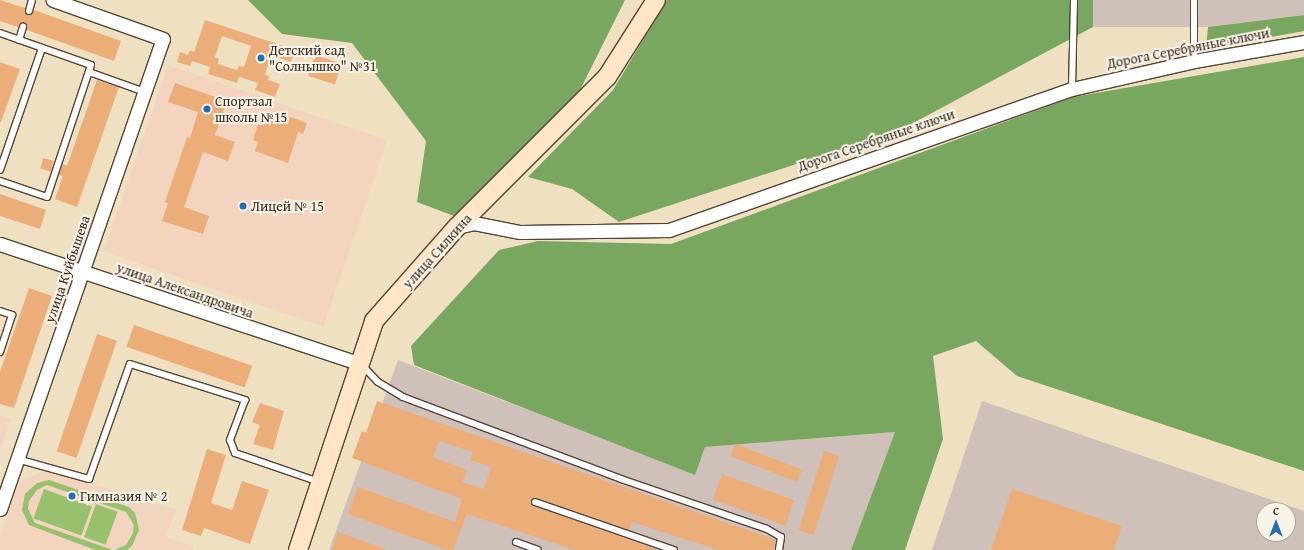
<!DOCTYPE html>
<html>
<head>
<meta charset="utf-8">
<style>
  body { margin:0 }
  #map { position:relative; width:1304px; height:550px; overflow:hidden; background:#f0e0c2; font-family:"Gentium Book Plus",serif }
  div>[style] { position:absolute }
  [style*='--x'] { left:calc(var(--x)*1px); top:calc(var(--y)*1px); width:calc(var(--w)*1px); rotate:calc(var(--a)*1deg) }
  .built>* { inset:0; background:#f3d4be; transform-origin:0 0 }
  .industrial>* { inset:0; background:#cfc0ba }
  .green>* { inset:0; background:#98c16d; transform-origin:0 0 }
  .forest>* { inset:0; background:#7aa760 }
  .building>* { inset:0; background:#ecae78; transform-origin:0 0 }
  .roads { filter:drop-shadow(1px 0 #564537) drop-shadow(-1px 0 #564537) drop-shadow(0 1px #564537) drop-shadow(0 -1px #564537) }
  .service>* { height:6px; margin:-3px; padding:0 3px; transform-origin:3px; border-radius:3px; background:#fff }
  .minor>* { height:13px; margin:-6.5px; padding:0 6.5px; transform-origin:6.5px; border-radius:6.5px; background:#fff }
  .secondary>* { height:18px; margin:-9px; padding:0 9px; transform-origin:9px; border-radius:9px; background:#ffe4c6 }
  .dots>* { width:11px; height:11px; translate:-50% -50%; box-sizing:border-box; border:2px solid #f7f3e8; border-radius:50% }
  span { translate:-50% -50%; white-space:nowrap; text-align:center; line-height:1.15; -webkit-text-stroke:4px #f7f3e8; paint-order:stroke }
  .street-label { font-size:14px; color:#3b2a1e }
  .poi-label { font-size:14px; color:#3b2a1e }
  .left { translate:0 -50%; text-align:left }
  .north { position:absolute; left:1256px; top:502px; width:40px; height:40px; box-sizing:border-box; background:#f7f3e8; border:1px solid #aca397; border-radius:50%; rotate:0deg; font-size:11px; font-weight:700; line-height:16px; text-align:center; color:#3b2a1e }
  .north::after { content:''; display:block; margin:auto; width:14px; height:18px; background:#1f6fb2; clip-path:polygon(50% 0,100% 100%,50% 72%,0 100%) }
</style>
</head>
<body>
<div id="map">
  <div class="built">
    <i style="left:168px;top:65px;width:232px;height:197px;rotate:19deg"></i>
    <i style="clip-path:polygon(0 415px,11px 419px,0 449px)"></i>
    <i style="clip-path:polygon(48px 470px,176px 510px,166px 537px,194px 547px,193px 550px,0 550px,0 536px,20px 481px)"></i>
  </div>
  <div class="industrial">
    <i style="clip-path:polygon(1093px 0,1304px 0,1304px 15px,1208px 27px,1093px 27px)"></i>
    <i style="clip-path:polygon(398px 360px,694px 474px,705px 447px,895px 432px,851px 550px,329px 550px)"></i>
    <i style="clip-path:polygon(evenodd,982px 401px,1304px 511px,1304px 550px,932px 550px,982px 401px,1264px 510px,1288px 510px,1288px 534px,1264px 534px,1264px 510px)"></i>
  </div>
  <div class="green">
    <i style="clip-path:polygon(49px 480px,129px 507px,135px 513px,139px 530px,132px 546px,127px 550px,114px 550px,126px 545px,133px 533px,134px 525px,126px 512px,47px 485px,37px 490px,29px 501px,28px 509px,35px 523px,113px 550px,95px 550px,29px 525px,22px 510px,25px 494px,37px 483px)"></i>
    <i style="left:44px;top:489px;width:51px;height:31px;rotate:20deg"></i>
    <i style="left:96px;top:504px;width:23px;height:35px;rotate:20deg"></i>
  </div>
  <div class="forest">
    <i style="clip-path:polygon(248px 0,625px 0,580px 90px,454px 216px,417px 202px,426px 141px,352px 43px,282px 34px)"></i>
    <i style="clip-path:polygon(667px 0,1093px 0,1093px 27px,900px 130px,619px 222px,572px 189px,528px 177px,613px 90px)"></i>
    <i style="clip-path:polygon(1304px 15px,1304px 31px,1206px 49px,1208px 27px)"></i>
    <i style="clip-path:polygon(1304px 57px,1304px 471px,1017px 376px,976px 341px,933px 356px,943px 439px,905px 550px,851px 550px,895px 432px,705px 447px,695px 475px,414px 365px,411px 346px,499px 250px,538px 241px,671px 244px,1073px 97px)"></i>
  </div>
  <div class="building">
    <i style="clip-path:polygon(0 0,25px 8px,27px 15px,32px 14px,34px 10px,121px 41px,114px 61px,27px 30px,25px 23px,20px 23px,18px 27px,0 21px)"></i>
    <i style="clip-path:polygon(evenodd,205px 20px,295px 50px,291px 62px,271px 55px,265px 75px,269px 76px,268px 80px,280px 84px,275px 97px,255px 90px,258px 83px,239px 77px,237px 83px,208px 74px,210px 67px,192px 61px,190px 66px,177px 62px,180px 52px,188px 55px,190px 50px,194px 52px,205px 20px,222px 36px,251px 46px,244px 67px,239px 66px,237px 70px,218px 64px,219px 59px,215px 57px,222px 36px)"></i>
    <i style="left:315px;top:55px;width:28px;height:22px;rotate:18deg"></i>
    <i style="clip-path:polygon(0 62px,20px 69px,1px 122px,0 122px)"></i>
    <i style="clip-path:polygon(97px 80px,119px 87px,77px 207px,55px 199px,63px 176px,59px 175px,63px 164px,67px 166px)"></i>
    <i style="clip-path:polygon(175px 83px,227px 101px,215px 135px,235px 142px,228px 161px,203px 152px,184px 207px,209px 216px,203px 234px,162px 221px,168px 203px,165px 202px,187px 137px,190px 138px,198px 112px,168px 102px)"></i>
    <i style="clip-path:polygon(267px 116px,288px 124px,290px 117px,307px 123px,303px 134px,298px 132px,288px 163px,255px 151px,258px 142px,253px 140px,258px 124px,264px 126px)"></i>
    <i style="left:43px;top:158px;width:11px;height:11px;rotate:15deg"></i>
    <i style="clip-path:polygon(0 194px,46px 210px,40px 229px,0 216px)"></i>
    <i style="clip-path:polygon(29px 288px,52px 296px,14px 408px,0 404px,0 372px)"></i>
    <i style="left:134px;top:325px;width:125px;height:23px;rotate:19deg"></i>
    <i style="left:97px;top:334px;width:21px;height:124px;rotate:19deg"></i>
    <i style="clip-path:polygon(evenodd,377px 401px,776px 540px,774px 550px,718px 550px,632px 522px,629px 530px,536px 498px,531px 501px,534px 506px,658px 550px,574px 550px,467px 514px,453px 550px,447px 550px,348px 514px,358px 487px,455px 522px,462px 499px,352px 458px,362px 431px,366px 433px,377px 401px,439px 441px,473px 452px,470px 460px,491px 467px,484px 489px,462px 482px,467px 470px,433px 457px,439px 441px)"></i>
    <i style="clip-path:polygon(260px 403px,284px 411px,273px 450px,253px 444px,260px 425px,252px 422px)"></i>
    <i style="left:735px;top:444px;width:72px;height:13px;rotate:21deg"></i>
    <i style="clip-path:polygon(207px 449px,226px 455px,211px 503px,232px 510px,242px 481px,269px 490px,250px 544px,204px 528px,201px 536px,182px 530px)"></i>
    <i style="left:824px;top:451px;width:16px;height:83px;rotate:18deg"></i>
    <i style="left:722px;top:474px;width:77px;height:27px;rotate:20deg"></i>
    <i style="clip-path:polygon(1012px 489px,1122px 526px,1114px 550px,991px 550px)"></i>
    <i style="clip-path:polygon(338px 532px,385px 549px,384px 550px,332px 550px)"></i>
  </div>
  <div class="roads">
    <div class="service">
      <i style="--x:29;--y:11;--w:11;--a:-75"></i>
      <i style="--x:0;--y:33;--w:96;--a:19.4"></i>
      <i style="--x:91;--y:65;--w:139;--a:108.4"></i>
      <i style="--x:47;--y:197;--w:50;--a:-161.2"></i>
      <i style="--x:19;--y:40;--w:14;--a:-73"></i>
      <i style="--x:1194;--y:61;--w:61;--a:-90"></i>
      <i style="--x:89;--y:72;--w:59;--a:19.7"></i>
      <i style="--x:1072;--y:89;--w:89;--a:-88.7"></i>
      <i style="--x:0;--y:170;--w:129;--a:-71"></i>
      <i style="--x:0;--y:311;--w:13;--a:18"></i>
      <i style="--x:12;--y:315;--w:39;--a:108"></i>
      <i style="--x:362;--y:365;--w:23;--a:47"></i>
      <i style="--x:378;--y:382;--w:29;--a:31"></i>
      <i style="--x:403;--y:397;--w:233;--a:20.6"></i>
      <i style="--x:621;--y:479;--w:154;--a:18.9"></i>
      <i style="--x:767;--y:529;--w:16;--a:30"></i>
      <i style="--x:781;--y:537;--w:13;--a:99"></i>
      <i style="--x:17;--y:459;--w:75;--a:15.5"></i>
      <i style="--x:89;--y:479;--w:122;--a:-70.4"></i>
      <i style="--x:130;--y:364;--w:121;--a:17.4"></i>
      <i style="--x:245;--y:400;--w:43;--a:110.6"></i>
      <i style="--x:230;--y:440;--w:14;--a:69"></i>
      <i style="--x:235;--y:453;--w:89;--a:19"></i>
      <i style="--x:535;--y:502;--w:147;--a:19.1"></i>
      <i style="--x:516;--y:542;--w:23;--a:20"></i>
    </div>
    <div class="minor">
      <i style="--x:457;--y:227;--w:17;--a:-13"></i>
      <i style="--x:474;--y:223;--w:47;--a:11.1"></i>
      <i style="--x:520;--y:232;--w:149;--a:-0.8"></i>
      <i style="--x:669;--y:230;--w:427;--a:-19.3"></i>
      <i style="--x:1072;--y:89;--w:125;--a:-12.9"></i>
      <i style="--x:1194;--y:61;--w:112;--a:-9.8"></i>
      <i style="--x:0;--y:244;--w:380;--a:18.4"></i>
      <i style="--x:0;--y:509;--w:497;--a:-70.9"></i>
      <i style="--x:163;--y:39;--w:117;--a:-160.5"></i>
    </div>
    <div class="secondary">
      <i style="--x:298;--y:550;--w:241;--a:-71.6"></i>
      <i style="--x:374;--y:321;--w:125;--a:-48.6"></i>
      <i style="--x:457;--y:227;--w:212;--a:-45"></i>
      <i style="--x:607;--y:77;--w:91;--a:-57.5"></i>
    </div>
  </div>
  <div class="dots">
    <i style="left:261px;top:58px;background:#1f6fb2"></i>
    <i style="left:207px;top:109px;background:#1f6fb2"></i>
    <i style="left:243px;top:206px;background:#1f6fb2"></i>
    <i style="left:72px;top:496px;background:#1f6fb2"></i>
  </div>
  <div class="street-label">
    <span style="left:1188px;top:48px;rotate:-11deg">Дорога Серебряные ключи</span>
    <span style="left:876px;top:140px;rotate:-19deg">Дорога Серебряные ключи</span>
    <span style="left:437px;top:251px;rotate:-48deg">улица Силкина</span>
    <span style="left:67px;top:269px;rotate:-71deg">улица Куйбышева</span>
    <span style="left:185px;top:290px;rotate:19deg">улица Александровича</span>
  </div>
  <div class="poi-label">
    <span class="left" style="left:269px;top:58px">Детский сад<br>"Солнышко" №31</span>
    <span class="left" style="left:215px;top:109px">Спортзал<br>школы №15</span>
    <span class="left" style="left:251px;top:206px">Лицей № 15</span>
    <span class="left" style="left:80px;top:496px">Гимназия № 2</span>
  </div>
  <div class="north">С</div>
</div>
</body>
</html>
